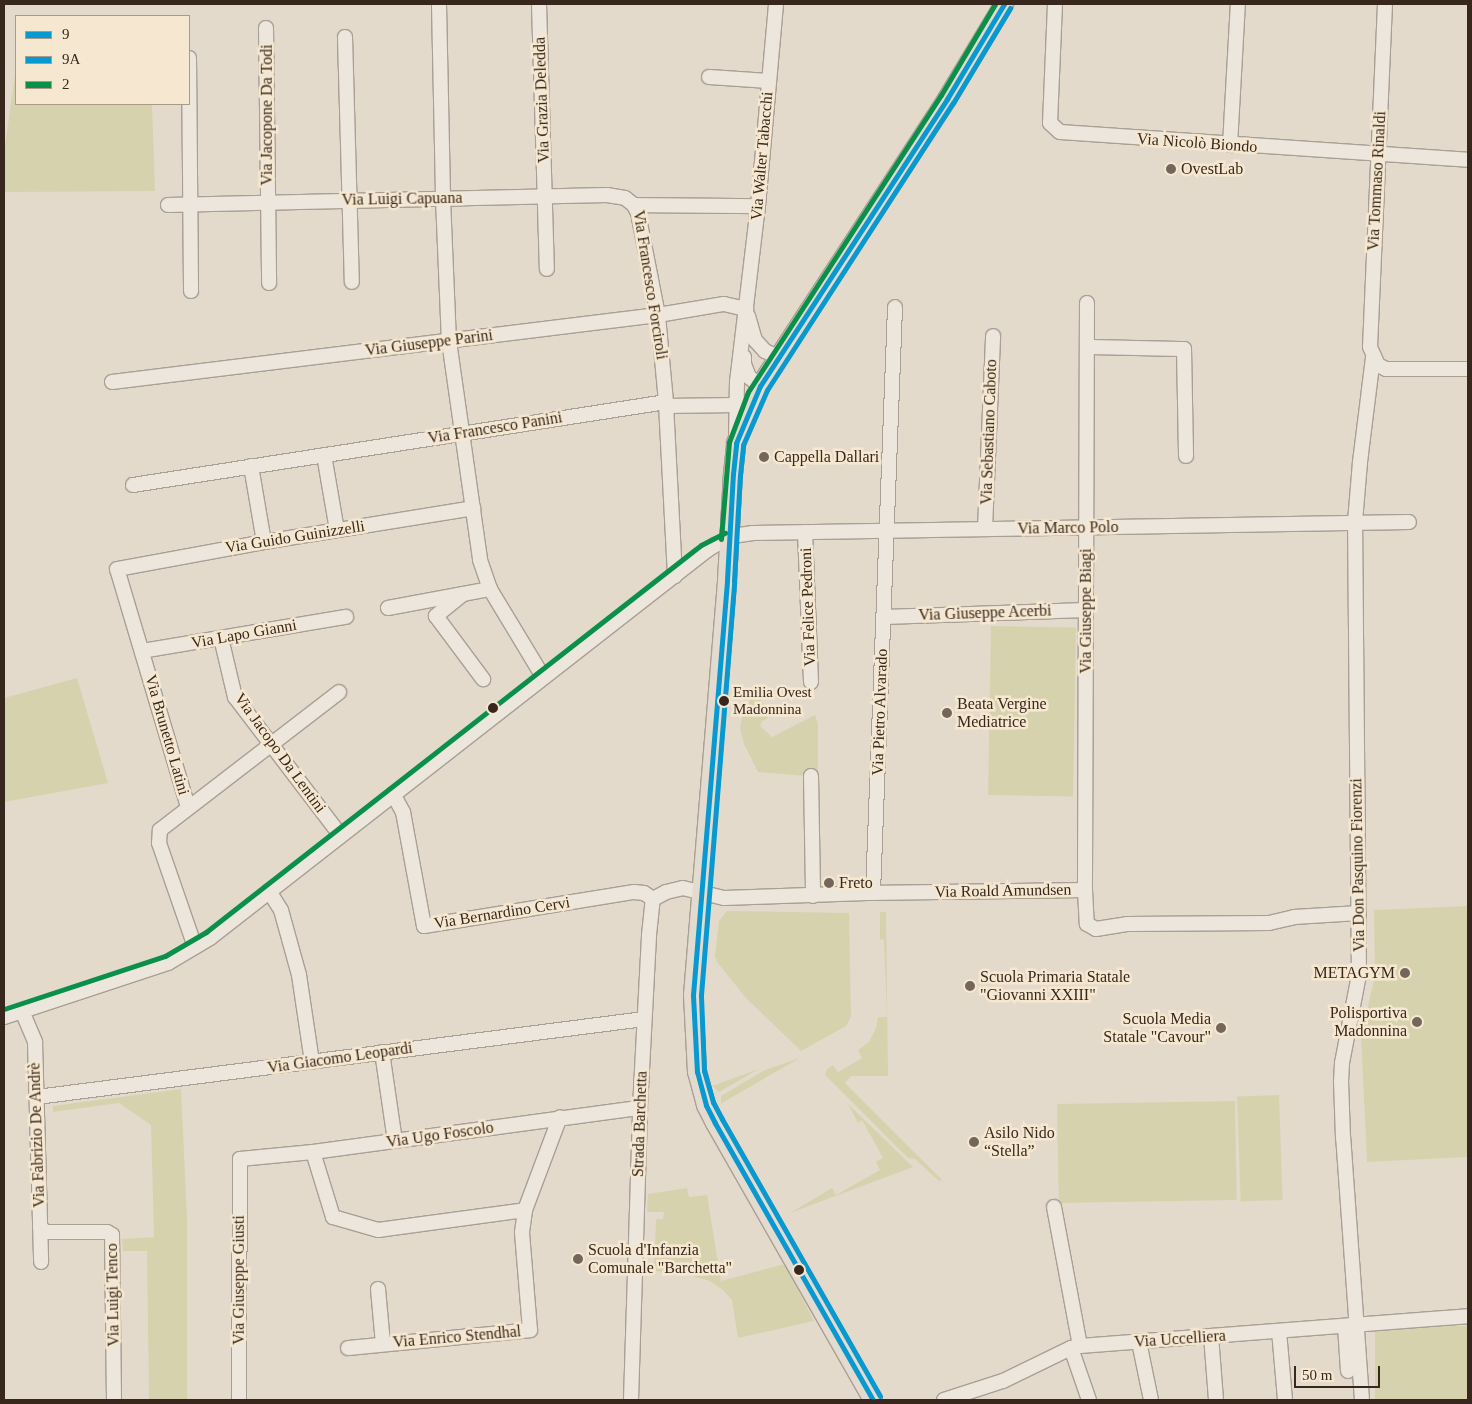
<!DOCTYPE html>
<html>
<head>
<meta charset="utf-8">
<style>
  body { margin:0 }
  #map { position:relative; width:1472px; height:1404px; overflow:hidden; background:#e4dacc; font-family:Georgia,serif }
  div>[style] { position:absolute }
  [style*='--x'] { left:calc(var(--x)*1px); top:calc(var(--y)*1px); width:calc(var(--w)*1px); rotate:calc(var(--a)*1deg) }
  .green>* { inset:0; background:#d6d2ae; transform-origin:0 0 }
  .roads { filter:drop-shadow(1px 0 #a99f95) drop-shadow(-1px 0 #a99f95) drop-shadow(0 1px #a99f95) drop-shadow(0 -1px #a99f95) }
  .minor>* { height:14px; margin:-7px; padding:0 7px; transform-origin:7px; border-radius:7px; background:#ece6dd }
  .major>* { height:18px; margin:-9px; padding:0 9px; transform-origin:9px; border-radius:9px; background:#e3dbcf }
  .bus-1>* { height:5px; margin:-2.5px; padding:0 2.5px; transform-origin:2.5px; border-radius:2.5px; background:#0899d0 }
  .bus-2>* { height:5px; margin:-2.5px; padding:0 2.5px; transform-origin:2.5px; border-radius:2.5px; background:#0899d0 }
  .bus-3>* { height:5px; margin:-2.5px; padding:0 2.5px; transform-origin:2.5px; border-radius:2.5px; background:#0a904b }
  .dots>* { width:14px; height:14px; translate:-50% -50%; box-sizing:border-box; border:2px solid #f6e8d0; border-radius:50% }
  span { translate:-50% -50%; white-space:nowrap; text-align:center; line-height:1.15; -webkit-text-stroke:5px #f6e8d0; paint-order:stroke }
  .bus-label { font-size:15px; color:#37271d }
  .left { translate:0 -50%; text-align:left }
  .street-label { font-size:16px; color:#37271d }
  .poi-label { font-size:16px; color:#37271d }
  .right { translate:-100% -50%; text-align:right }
  .frame { position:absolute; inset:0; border:5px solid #37271d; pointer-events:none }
  .legend { position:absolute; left:15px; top:15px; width:175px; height:90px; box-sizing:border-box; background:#f6e8d0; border:1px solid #aa9b88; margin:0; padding:6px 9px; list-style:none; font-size:15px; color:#37271d }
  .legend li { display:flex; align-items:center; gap:10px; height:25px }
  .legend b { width:25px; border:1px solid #aa9b88 }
  .scale { position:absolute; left:1294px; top:1366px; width:86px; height:22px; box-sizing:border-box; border:2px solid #37271d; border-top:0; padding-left:6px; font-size:15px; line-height:18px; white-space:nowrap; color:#37271d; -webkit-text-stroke:4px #f6e8d0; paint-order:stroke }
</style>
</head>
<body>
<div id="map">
  <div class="green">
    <i style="clip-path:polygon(16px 68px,16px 104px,152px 104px,155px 191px,4px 192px,4px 152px)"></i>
    <i style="left:991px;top:626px;width:85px;height:169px;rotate:1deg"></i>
    <i style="clip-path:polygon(77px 678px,108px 783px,4px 802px,4px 698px)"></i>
    <i style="clip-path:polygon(756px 691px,768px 712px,768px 718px,762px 721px,760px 726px,772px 737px,815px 715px,818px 725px,818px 777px,758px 772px,744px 744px,740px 728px,743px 712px)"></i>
    <i style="clip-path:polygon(1468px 906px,1468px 1157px,1367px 1162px,1361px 1036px,1375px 976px,1374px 910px)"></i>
    <i style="clip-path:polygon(727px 911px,849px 913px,851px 1017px,846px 1026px,801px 1051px,746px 998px,717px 962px,715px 956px,719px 921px)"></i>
    <i style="clip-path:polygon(880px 912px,886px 912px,888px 1076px,851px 1076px,845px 1083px,942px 1180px,939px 1181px,915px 1159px,908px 1158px,825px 1075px,827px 1069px,833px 1065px,838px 1072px,862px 1058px,858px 1050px,869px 1042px,876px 1028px,878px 1017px,887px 1017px,884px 940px,880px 939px)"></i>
    <i style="clip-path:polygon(800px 1058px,727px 1100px,721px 1104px,721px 1096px,765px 1070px)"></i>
    <i style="clip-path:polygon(759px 1069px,719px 1092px,712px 1086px)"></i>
    <i style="clip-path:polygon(181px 1089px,187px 1218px,187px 1400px,149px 1400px,147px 1251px,123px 1251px,122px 1239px,154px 1237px,151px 1125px,119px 1103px,53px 1112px,53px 1106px)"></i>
    <i style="left:1279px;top:1095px;width:105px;height:42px;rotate:88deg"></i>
    <i style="left:1235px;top:1101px;width:99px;height:178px;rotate:89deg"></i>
    <i style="clip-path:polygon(848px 1104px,913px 1167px,790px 1213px,832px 1188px,836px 1195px,880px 1170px,876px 1162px,883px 1158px,862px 1120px,858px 1123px)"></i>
    <i style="clip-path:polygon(687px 1188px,689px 1197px,707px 1195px,721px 1281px,785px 1264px,814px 1321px,738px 1338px,732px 1300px,723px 1290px,710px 1281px,682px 1273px,654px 1271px,656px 1219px,663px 1219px,664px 1212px,647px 1212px,648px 1194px)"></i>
    <i style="left:1468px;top:1326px;width:74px;height:93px;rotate:90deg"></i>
  </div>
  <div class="roads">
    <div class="minor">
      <i style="--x:439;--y:4;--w:195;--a:88.8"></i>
      <i style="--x:443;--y:199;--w:142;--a:87.6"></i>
      <i style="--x:449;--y:341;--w:221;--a:81.9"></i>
      <i style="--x:480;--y:560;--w:31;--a:71"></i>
      <i style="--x:490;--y:589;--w:103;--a:58.9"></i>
      <i style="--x:539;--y:4;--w:265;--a:88.3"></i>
      <i style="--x:1055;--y:4;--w:119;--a:92.4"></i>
      <i style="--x:1050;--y:123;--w:13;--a:42"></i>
      <i style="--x:1060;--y:132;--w:409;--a:3.9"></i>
      <i style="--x:1385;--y:4;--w:343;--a:92.5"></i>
      <i style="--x:1370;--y:347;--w:20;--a:66"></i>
      <i style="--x:1378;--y:365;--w:9;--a:27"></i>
      <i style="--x:1386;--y:369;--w:82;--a:0"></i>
      <i style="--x:266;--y:28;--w:255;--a:89.3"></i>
      <i style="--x:345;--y:37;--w:245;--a:88.4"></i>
      <i style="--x:189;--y:58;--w:233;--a:89.5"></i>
      <i style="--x:709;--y:77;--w:60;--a:3.8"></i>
      <i style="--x:1230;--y:145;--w:141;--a:-86.8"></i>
      <i style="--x:168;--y:205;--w:439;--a:-1.3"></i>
      <i style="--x:607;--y:195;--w:18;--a:9"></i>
      <i style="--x:625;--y:198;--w:11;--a:38"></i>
      <i style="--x:1087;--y:303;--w:587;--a:90.2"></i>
      <i style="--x:1085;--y:890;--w:34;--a:87"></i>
      <i style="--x:1087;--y:924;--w:10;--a:29"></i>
      <i style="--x:1096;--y:929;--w:31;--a:-9"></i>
      <i style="--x:1127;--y:924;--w:142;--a:-0.4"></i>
      <i style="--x:1269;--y:923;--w:26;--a:-13"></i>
      <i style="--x:1294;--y:917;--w:65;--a:-3.5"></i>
      <i style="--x:748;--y:316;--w:25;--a:74"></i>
      <i style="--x:755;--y:340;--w:15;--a:48"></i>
      <i style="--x:765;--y:351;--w:14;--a:25"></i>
      <i style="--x:1087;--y:347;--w:97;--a:1.2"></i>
      <i style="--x:1184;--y:349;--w:107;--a:88.9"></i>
      <i style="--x:744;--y:357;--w:7;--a:90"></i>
      <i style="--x:744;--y:364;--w:14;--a:69"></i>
      <i style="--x:749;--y:377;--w:14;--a:39"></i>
      <i style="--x:112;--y:382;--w:550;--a:-7"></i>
      <i style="--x:658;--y:315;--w:67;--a:-9.5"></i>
      <i style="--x:724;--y:304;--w:23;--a:13"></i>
      <i style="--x:666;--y:406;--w:70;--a:-0.8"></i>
      <i style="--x:736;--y:438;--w:56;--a:-89"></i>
      <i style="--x:737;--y:382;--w:177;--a:-83.2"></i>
      <i style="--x:758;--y:206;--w:203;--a:-84.9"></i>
      <i style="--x:324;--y:455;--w:76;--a:80.2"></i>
      <i style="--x:251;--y:466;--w:77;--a:80.3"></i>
      <i style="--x:133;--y:485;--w:539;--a:-8.85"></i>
      <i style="--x:985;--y:529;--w:193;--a:-87.6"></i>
      <i style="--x:805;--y:532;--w:150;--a:87.7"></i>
      <i style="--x:675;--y:576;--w:174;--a:-93"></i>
      <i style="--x:666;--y:402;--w:87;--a:-95.3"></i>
      <i style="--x:658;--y:315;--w:104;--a:-101.1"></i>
      <i style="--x:638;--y:213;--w:9;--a:-117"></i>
      <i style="--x:634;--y:205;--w:124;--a:0.5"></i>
      <i style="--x:463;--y:594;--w:35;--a:141"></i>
      <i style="--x:436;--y:616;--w:79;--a:53.3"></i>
      <i style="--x:388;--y:608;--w:104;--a:-10.6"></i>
      <i style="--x:884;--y:617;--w:202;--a:-2"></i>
      <i style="--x:221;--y:638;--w:61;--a:76.7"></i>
      <i style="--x:235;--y:697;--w:173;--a:52.7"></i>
      <i style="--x:142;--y:651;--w:207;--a:-9.5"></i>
      <i style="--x:811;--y:776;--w:120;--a:89"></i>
      <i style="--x:393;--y:794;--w:21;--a:61"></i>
      <i style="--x:403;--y:812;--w:116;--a:79.6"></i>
      <i style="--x:424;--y:926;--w:213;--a:-9.2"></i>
      <i style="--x:634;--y:892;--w:10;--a:6"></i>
      <i style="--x:644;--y:893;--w:11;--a:34"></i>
      <i style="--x:188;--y:807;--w:248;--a:-106.6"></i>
      <i style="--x:117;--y:569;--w:149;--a:-10.4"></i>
      <i style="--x:264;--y:542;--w:212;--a:-9.2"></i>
      <i style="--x:269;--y:891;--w:22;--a:58"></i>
      <i style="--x:281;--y:910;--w:67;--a:74.5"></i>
      <i style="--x:299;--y:975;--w:88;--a:81.5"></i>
      <i style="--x:873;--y:893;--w:586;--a:-87.85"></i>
      <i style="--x:195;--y:947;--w:110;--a:-109.1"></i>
      <i style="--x:159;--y:843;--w:13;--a:-86"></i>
      <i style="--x:160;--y:830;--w:226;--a:-37.6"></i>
      <i style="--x:22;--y:1011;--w:34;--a:67"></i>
      <i style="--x:35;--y:1042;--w:220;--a:88.4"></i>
      <i style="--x:4;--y:1017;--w:173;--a:-18.2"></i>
      <i style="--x:168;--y:963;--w:49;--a:-30.8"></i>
      <i style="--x:210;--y:938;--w:629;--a:-37.96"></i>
      <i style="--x:706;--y:551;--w:11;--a:-34"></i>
      <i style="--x:715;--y:545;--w:26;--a:-23"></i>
      <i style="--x:739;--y:535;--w:14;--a:-8"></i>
      <i style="--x:753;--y:533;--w:656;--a:-0.96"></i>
      <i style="--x:382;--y:1052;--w:90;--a:81.7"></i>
      <i style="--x:37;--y:1097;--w:612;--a:-7.32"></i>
      <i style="--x:313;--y:1152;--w:68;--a:72.9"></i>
      <i style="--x:333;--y:1217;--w:47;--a:16.1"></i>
      <i style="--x:378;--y:1230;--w:148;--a:-7.7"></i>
      <i style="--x:1054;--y:1207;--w:141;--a:79.4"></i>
      <i style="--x:40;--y:1227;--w:8;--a:40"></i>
      <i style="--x:46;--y:1232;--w:61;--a:0"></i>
      <i style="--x:107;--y:1232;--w:6;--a:31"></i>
      <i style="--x:112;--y:1235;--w:165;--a:89.3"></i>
      <i style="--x:378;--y:1289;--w:55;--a:84.8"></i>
      <i style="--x:1345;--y:1326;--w:45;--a:86.2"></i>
      <i style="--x:1279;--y:1331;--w:69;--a:85"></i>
      <i style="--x:1211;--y:1336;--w:64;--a:85.5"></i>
      <i style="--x:1139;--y:1342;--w:59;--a:78.3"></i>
      <i style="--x:348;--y:1348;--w:183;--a:-5.6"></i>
      <i style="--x:530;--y:1330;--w:98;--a:-94.7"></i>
      <i style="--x:522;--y:1232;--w:22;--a:-82"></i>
      <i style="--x:525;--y:1210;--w:99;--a:-69.4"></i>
      <i style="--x:1071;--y:1348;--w:55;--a:70.9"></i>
      <i style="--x:239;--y:1400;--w:241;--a:-89.8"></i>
      <i style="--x:240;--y:1159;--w:73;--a:-5.5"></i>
      <i style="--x:313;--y:1152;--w:330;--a:-7.7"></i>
      <i style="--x:631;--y:1400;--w:292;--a:-88.2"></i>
      <i style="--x:640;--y:1108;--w:173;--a:-87"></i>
      <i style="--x:649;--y:935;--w:36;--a:-84"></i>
      <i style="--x:653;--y:899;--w:15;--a:-28"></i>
      <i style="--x:666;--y:892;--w:17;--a:-13"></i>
      <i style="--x:683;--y:888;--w:42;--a:13.7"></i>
      <i style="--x:724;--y:898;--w:143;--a:-2"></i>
      <i style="--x:867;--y:893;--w:218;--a:-0.8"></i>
      <i style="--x:944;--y:1400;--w:62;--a:-17.9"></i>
      <i style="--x:1003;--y:1381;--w:76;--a:-25.9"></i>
      <i style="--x:1071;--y:1348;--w:9;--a:-13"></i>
      <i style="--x:1080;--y:1346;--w:389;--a:-4.4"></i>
      <i style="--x:1362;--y:1400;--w:263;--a:-94.1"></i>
      <i style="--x:1343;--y:1138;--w:56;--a:-92"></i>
      <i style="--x:1341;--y:1082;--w:19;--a:-87"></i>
      <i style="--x:1342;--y:1063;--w:90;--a:-79.1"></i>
      <i style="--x:1359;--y:975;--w:453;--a:-90.5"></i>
      <i style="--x:1355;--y:522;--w:60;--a:-85.2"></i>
      <i style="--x:1360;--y:462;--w:106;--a:-82.9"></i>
    </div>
    <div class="major">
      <i style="--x:873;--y:1400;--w:319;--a:-119.7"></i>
      <i style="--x:715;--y:1123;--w:20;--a:-117"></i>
      <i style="--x:706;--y:1105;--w:34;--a:-105"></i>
      <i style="--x:697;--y:1072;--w:77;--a:-93"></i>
      <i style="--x:693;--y:995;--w:416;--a:-85.3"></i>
      <i style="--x:727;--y:580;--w:106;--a:-86.8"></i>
      <i style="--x:733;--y:474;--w:31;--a:-84"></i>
      <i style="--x:736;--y:443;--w:62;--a:-67.2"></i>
      <i style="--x:760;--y:386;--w:343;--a:-56.9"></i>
      <i style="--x:947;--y:99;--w:111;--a:-59"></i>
    </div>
  </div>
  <div class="bus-1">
    <i style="--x:873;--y:1400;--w:319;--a:-119.7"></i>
    <i style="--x:715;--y:1123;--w:20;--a:-117"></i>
    <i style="--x:706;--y:1105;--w:34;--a:-105"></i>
    <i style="--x:697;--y:1072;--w:77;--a:-93"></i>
    <i style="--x:693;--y:995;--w:416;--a:-85.3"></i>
    <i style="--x:727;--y:580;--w:106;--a:-86.8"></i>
    <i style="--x:733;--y:474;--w:31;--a:-84"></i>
    <i style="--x:736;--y:443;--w:62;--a:-67.2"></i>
    <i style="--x:760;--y:386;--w:343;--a:-56.9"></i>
    <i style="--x:947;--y:99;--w:111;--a:-59"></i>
  </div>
  <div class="bus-2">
    <i style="--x:880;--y:1396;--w:319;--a:-119.7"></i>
    <i style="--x:722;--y:1119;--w:19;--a:-118"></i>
    <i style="--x:713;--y:1102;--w:32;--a:-106"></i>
    <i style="--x:704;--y:1071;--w:76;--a:-92.3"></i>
    <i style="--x:701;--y:995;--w:415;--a:-85.4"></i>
    <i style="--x:734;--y:581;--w:106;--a:-86.8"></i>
    <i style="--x:740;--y:475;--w:30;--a:-84"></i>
    <i style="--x:743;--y:445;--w:60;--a:-66.4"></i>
    <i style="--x:767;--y:390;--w:342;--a:-57.1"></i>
    <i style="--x:953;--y:103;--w:111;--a:-59"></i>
  </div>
  <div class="bus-3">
    <i style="--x:721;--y:539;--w:97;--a:-85.3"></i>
    <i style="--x:729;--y:442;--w:53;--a:-69.2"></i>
    <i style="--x:748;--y:392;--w:354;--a:-57"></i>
    <i style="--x:941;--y:95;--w:106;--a:-59.3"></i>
    <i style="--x:4;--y:1009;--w:169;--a:-18.2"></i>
    <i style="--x:165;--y:956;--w:48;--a:-30.3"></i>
    <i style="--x:206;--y:932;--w:628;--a:-38.02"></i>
    <i style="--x:701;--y:545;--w:27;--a:-27"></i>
  </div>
  <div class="dots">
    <i style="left:1171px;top:169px;background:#74665a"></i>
    <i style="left:764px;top:457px;background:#74665a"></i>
    <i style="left:724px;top:701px;background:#37271d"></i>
    <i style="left:493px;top:708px;background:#37271d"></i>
    <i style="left:947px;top:713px;background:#74665a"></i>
    <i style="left:829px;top:883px;background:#74665a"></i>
    <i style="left:1405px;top:973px;background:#74665a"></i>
    <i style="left:970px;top:986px;background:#74665a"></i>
    <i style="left:1417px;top:1022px;background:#74665a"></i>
    <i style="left:1221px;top:1028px;background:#74665a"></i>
    <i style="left:974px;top:1142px;background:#74665a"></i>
    <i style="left:578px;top:1259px;background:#74665a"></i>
    <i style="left:799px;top:1270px;background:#37271d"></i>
  </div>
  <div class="bus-label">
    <span class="left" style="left:733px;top:701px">Emilia Ovest<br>Madonnina</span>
  </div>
  <div class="street-label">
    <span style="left:542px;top:100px;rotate:-92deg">Via Grazia Deledda</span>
    <span style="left:267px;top:115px;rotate:-90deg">Via Jacopone Da Todi</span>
    <span style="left:1197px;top:143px;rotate:4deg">Via Nicolò Biondo</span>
    <span style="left:762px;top:156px;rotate:-85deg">Via Walter Tabacchi</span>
    <span style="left:1377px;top:181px;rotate:-87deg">Via Tommaso Rinaldi</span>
    <span style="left:402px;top:199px;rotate:-1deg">Via Luigi Capuana</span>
    <span style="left:650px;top:285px;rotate:81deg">Via Francesco Forciroli</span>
    <span style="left:429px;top:343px;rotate:-7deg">Via Giuseppe Parini</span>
    <span style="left:495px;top:428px;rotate:-9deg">Via Francesco Panini</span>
    <span style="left:989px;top:432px;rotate:-88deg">Via Sebastiano Caboto</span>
    <span style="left:1068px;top:528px;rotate:-1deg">Via Marco Polo</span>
    <span style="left:295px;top:537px;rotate:-9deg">Via Guido Guinizzelli</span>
    <span style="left:808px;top:607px;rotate:-92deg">Via Felice Pedroni</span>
    <span style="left:1086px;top:611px;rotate:-90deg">Via Giuseppe Biagi</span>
    <span style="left:985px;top:613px;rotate:-2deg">Via Giuseppe Acerbi</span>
    <span style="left:244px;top:634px;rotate:-10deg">Via Lapo Gianni</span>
    <span style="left:880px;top:712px;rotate:-88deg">Via Pietro Alvarado</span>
    <span style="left:167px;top:735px;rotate:74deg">Via Brunetto Latini</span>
    <span style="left:280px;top:753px;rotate:54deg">Via Jacopo Da Lentini</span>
    <span style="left:1358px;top:865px;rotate:-91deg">Via Don Pasquino Fiorenzi</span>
    <span style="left:1003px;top:891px;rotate:-1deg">Via Roald Amundsen</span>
    <span style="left:502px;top:913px;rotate:-9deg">Via Bernardino Cervi</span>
    <span style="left:340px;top:1058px;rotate:-8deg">Via Giacomo Leopardi</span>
    <span style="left:640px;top:1124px;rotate:-88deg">Strada Barchetta</span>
    <span style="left:37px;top:1135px;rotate:-92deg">Via Fabrizio De Andrè</span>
    <span style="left:440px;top:1135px;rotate:-8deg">Via Ugo Foscolo</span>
    <span style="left:239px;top:1280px;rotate:-90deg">Via Giuseppe Giusti</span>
    <span style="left:113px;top:1295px;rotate:-91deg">Via Luigi Tenco</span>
    <span style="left:457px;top:1337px;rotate:-5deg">Via Enrico Stendhal</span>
    <span style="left:1180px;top:1339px;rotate:-4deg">Via Uccelliera</span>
  </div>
  <div class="poi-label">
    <span class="left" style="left:1181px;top:169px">OvestLab</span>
    <span class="left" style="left:774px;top:457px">Cappella Dallari</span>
    <span class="left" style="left:957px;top:713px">Beata Vergine<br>Mediatrice</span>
    <span class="left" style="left:839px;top:883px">Freto</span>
    <span class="right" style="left:1395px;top:973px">METAGYM</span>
    <span class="left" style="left:980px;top:986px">Scuola Primaria Statale<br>"Giovanni XXIII"</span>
    <span class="right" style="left:1407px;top:1022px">Polisportiva<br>Madonnina</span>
    <span class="right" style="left:1211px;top:1028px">Scuola Media<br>Statale "Cavour"</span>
    <span class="left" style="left:984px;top:1142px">Asilo Nido<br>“Stella”</span>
    <span class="left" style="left:588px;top:1259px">Scuola d'Infanzia<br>Comunale "Barchetta"</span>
  </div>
  <div class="frame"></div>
  <ul class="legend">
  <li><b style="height:6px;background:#0899d0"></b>9</li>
  <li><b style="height:6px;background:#0899d0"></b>9A</li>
  <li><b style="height:6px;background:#0a904b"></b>2</li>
  </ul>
  <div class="scale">50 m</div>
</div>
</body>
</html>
